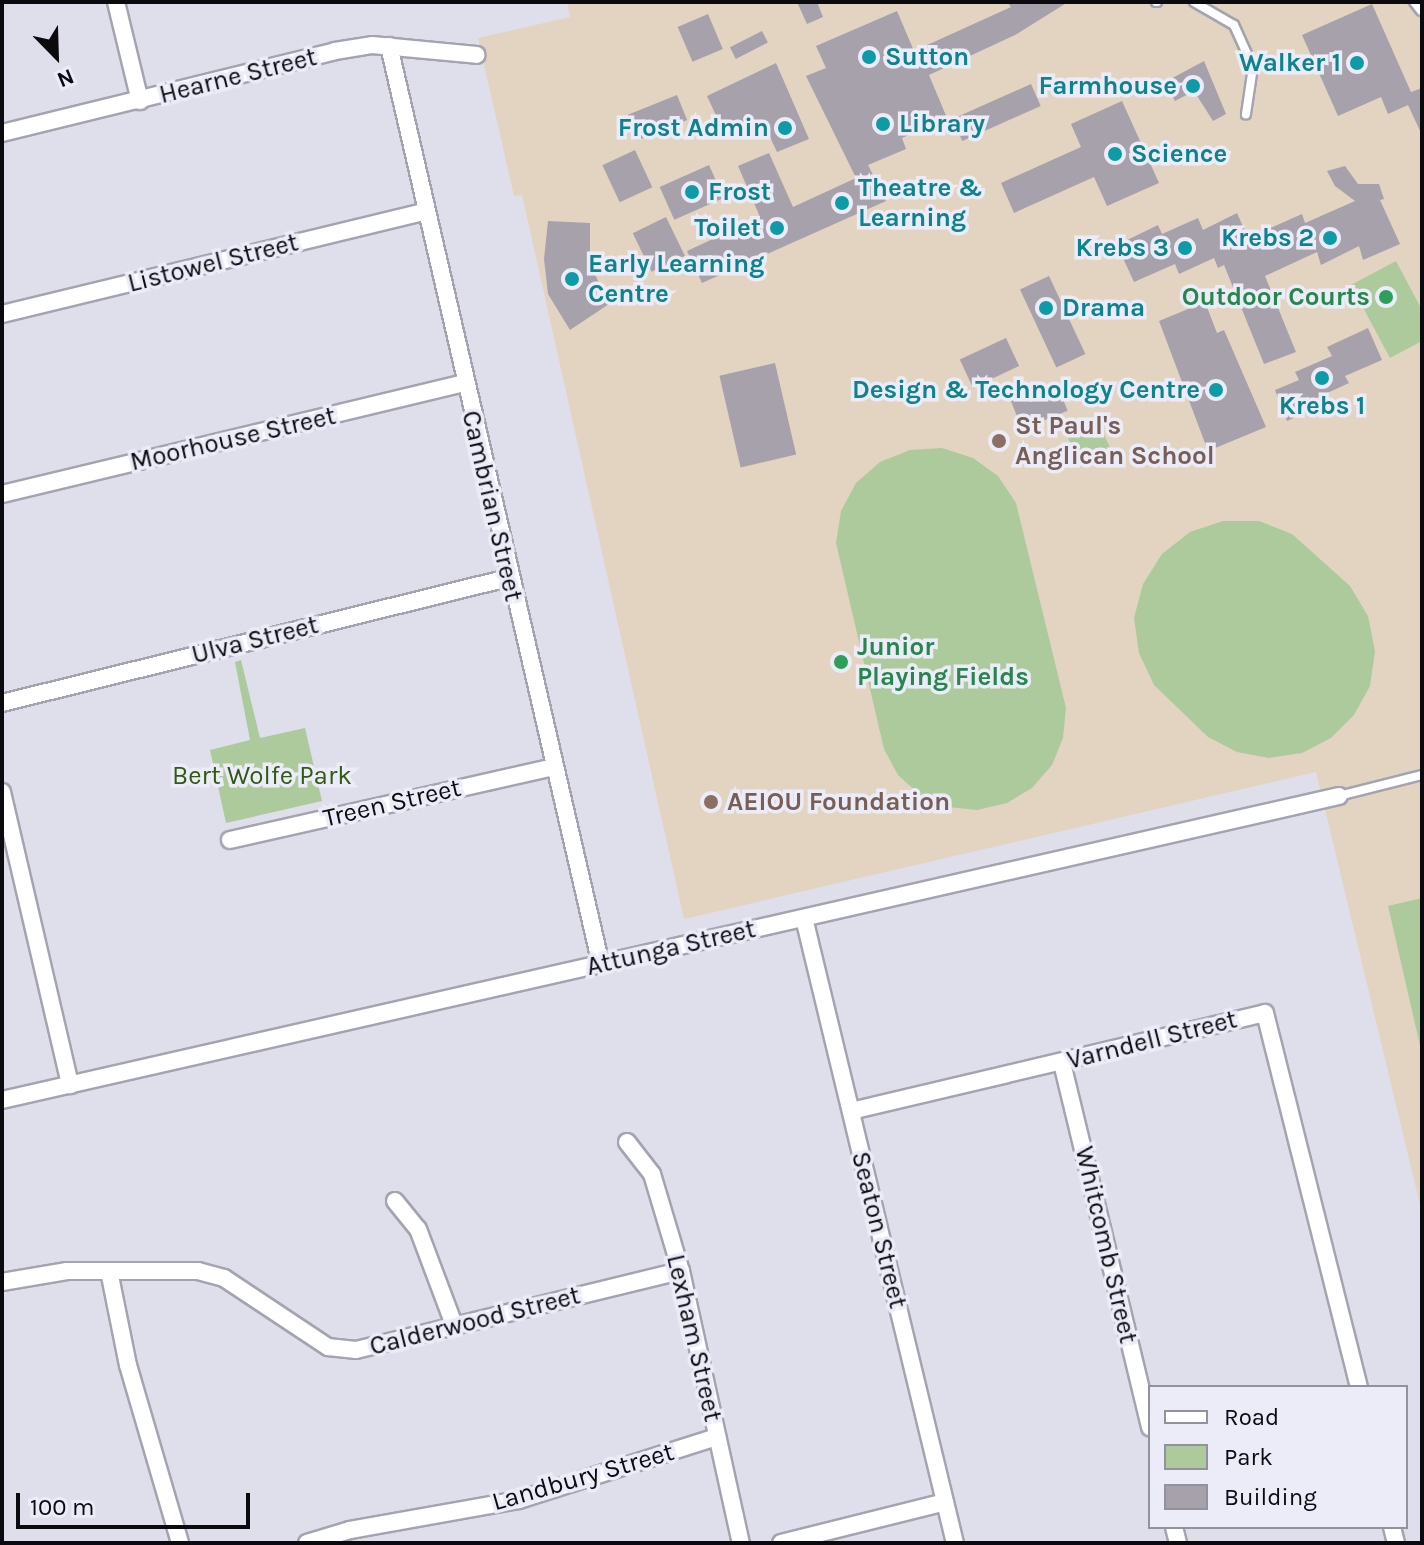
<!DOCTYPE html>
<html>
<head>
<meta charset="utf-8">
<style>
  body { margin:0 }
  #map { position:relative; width:1424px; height:1545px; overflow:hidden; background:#dedfeb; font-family:Karla,sans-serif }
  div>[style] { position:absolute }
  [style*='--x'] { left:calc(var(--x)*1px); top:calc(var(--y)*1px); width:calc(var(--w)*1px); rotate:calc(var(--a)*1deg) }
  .education>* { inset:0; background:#e2d4c1 }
  .green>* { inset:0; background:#acca9c; transform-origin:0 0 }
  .building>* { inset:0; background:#a7a1ab; transform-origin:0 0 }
  .roads { filter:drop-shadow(2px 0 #a3a4af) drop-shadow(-2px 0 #a3a4af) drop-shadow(0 2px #a3a4af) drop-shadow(0 -2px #a3a4af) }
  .lane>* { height:8px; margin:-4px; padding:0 4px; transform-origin:4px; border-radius:4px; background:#fff }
  .street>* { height:16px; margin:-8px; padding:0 8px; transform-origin:8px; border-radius:8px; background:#fff }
  .dots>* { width:22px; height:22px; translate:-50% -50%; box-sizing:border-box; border:4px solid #ebecf8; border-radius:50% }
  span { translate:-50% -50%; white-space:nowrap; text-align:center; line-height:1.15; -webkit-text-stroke:7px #ebecf8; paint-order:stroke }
  .culture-label { font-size:26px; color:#0d838f; font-weight:700 }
  .left { translate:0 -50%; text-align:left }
  .right { translate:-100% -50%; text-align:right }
  .street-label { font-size:26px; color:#0b0b0f }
  .leisure-label { font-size:26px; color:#27864d; font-weight:700 }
  .education-label { font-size:26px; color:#785e54; font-weight:700 }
  .park-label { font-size:26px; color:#305912 }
  .frame { position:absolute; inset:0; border:4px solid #0b0b0f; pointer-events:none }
  .legend { position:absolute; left:1148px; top:1385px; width:260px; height:144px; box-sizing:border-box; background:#ebecf8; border:2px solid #91929b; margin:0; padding:10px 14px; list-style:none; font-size:24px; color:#0b0b0f }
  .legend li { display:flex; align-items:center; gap:16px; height:40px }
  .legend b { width:40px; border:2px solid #91929b }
  .north { position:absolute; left:16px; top:16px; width:80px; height:80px; -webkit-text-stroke:6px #ebecf8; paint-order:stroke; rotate:157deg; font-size:22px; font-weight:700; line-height:32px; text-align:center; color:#0b0b0f }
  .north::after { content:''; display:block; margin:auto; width:28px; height:36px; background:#0b0b0f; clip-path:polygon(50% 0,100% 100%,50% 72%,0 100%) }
  .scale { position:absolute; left:16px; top:1493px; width:234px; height:36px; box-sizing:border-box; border:4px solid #0b0b0f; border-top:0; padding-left:10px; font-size:24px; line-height:28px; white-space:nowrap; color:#0b0b0f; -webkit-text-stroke:6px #ebecf8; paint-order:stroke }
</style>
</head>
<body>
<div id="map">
  <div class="education">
    <i style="clip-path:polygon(567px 2px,1422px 2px,1422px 1213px,1316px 772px,684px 919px,522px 195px,514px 196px,478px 38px,570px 17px)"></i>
  </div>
  <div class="green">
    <i style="clip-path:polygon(1396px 261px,1422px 310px,1422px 341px,1390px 358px,1351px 285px)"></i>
    <i style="left:1099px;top:424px;width:26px;height:34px;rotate:65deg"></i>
    <i style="clip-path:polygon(942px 448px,973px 458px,998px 476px,1016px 503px,1066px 708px,1063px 738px,1052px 765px,1032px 788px,1007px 803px,977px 810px,948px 807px,920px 795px,898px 775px,884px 749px,836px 543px,841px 511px,856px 483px,880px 462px,910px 450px)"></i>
    <i style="clip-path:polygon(1223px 521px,1259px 521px,1292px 534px,1350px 586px,1368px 616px,1375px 651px,1370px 686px,1354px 715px,1331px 738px,1302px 753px,1269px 758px,1237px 752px,1208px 737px,1154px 685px,1139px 653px,1134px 618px,1143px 584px,1162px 554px,1190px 532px)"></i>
    <i style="clip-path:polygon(241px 660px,260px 738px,305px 728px,322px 801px,226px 823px,210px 750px,250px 740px,235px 662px)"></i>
    <i style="clip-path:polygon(1422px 898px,1422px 1054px,1388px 906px)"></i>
  </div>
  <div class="building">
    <i style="clip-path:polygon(797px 2px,817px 2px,823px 17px,807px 24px)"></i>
    <i style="clip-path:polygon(1007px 2px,1068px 2px,1015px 35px,929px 75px,947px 118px,902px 138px,906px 149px,868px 165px,886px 201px,702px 283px,687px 251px,760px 217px,738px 166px,769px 153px,793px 207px,856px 178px,806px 76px,826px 68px,816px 46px,897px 11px,914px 51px,1011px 7px)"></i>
    <i style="clip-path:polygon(1372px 4px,1411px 92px,1422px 88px,1422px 135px,1408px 105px,1388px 114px,1381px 97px,1338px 116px,1302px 35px)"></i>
    <i style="left:708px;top:14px;width:38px;height:33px;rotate:67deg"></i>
    <i style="left:762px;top:31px;width:13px;height:36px;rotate:63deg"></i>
    <i style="clip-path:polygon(1204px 61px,1226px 114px,1213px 121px,1194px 91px,1175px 101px,1165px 82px)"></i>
    <i style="clip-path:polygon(776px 63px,809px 139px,777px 152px,762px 120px,726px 137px,707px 96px)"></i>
    <i style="left:1031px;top:84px;width:24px;height:86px;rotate:66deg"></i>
    <i style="left:677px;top:95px;width:27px;height:53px;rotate:68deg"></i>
    <i style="clip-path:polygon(1122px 101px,1159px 183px,1107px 206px,1094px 177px,1014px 213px,1001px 183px,1081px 147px,1071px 124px)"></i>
    <i style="left:635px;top:150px;width:41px;height:36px;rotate:65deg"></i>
    <i style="left:709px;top:165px;width:36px;height:54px;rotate:66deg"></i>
    <i style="clip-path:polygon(1345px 166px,1358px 184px,1379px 184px,1384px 199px,1380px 200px,1400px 244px,1363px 260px,1359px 246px,1321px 265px,1317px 252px,1265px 276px,1296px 352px,1264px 364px,1224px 265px,1218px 268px,1214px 258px,1179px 274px,1175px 264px,1134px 282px,1117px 245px,1158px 225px,1162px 234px,1198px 218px,1203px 230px,1237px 213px,1248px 238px,1302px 214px,1305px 223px,1355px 201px,1335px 186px,1327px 171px)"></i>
    <i style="left:666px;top:217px;width:43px;height:37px;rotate:64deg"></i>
    <i style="clip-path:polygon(548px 221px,590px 223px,590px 264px,609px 304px,570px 330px,548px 294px,544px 259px)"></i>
    <i style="left:1049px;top:276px;width:86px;height:32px;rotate:65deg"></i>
    <i style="clip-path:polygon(1205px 302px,1217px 333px,1224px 330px,1266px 427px,1208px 451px,1159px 321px)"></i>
    <i style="clip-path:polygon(1368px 328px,1382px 360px,1345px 376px,1349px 383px,1312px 400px,1315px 408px,1287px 421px,1275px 390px,1299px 380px,1295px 372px,1332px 356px,1327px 347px)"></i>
    <i style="left:1006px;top:338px;width:31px;height:51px;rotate:65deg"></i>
    <i style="left:775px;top:363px;width:94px;height:57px;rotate:77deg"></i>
    <i style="left:1056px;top:382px;width:31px;height:49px;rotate:68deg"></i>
  </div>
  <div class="roads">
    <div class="lane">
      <i style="--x:1156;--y:2;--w:1;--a:0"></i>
      <i style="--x:1194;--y:2;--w:46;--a:29.9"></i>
      <i style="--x:1234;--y:25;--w:46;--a:65.7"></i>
      <i style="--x:1253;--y:67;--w:48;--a:98.5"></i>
      <i style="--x:1414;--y:2;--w:11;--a:52"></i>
      <i style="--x:1339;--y:796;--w:86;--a:-14.2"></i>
    </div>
    <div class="street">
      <i style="--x:116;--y:2;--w:102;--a:76.4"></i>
      <i style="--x:389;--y:46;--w:943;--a:77.01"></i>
      <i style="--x:2;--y:133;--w:343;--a:-13.8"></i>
      <i style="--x:335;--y:51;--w:37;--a:-9"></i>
      <i style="--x:372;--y:45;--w:105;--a:5.4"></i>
      <i style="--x:2;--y:314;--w:435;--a:-13.6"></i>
      <i style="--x:2;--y:494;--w:475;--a:-13.5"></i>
      <i style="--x:2;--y:703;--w:521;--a:-13.88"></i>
      <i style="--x:2;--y:792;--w:301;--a:76.9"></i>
      <i style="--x:230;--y:840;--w:332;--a:-12.7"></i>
      <i style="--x:804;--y:918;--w:643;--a:76.42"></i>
      <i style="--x:1062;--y:1063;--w:375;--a:76.4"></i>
      <i style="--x:2;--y:1100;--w:1371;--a:-12.81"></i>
      <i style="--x:851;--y:1111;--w:425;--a:-13.3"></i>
      <i style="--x:1265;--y:1013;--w:386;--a:75.9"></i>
      <i style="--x:627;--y:1142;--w:41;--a:52"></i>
      <i style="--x:652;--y:1174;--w:101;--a:73.4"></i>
      <i style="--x:681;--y:1271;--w:279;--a:77.6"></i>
      <i style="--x:395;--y:1201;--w:36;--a:51"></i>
      <i style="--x:418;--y:1229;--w:103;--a:69.4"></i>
      <i style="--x:109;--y:1271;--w:96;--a:78.6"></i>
      <i style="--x:128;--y:1365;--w:185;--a:73.7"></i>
      <i style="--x:2;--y:1282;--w:66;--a:-9.6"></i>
      <i style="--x:67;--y:1271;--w:131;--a:0"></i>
      <i style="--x:198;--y:1271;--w:27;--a:15"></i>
      <i style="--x:224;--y:1278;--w:125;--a:33.6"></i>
      <i style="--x:328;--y:1347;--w:28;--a:6"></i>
      <i style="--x:356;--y:1350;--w:334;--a:-13.7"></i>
      <i style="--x:1174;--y:1527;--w:16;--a:76"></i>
      <i style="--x:1392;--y:1527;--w:16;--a:76"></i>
      <i style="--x:307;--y:1543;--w:45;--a:-16.8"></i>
      <i style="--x:350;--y:1530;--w:172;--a:-10.1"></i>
      <i style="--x:519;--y:1500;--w:208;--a:-17.7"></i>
      <i style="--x:781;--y:1543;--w:169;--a:-14"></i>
    </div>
  </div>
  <div class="dots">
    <i style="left:869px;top:57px;background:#0f9aa8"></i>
    <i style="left:1357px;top:63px;background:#0f9aa8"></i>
    <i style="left:1193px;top:86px;background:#0f9aa8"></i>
    <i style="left:883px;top:124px;background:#0f9aa8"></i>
    <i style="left:785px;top:128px;background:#0f9aa8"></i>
    <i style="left:1115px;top:154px;background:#0f9aa8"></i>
    <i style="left:692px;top:192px;background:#0f9aa8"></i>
    <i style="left:842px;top:203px;background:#0f9aa8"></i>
    <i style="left:777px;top:228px;background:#0f9aa8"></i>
    <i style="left:1330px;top:238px;background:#0f9aa8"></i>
    <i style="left:1185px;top:248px;background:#0f9aa8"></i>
    <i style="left:572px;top:279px;background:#0f9aa8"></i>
    <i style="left:1386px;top:297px;background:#2e9e5b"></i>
    <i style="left:1046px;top:308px;background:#0f9aa8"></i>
    <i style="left:1322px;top:378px;background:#0f9aa8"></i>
    <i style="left:1216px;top:390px;background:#0f9aa8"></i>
    <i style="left:999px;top:441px;background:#8d6e63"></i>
    <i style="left:841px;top:662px;background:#2e9e5b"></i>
    <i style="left:711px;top:802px;background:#8d6e63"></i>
  </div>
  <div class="culture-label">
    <span class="left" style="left:885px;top:57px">Sutton</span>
    <span class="right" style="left:1341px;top:63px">Walker 1</span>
    <span class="right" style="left:1177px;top:86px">Farmhouse</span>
    <span class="left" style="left:899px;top:124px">Library</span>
    <span class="right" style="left:769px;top:128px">Frost Admin</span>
    <span class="left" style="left:1131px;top:154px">Science</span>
    <span class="left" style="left:858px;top:203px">Theatre &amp;<br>Learning</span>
    <span class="left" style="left:708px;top:192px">Frost</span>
    <span class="right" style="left:761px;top:228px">Toilet</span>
    <span class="right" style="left:1314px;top:238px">Krebs 2</span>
    <span class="right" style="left:1169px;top:248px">Krebs 3</span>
    <span class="left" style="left:588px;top:279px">Early Learning<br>Centre</span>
    <span class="left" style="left:1062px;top:308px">Drama</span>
    <span class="right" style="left:1200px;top:390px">Design &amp; Technology Centre</span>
    <span style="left:1322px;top:406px">Krebs 1</span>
  </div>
  <div class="street-label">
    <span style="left:238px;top:76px;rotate:-14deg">Hearne Street</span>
    <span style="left:213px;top:263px;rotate:-14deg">Listowel Street</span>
    <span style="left:233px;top:439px;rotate:-13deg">Moorhouse Street</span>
    <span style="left:492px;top:506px;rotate:77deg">Cambrian Street</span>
    <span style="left:255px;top:640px;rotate:-14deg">Ulva Street</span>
    <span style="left:392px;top:803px;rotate:-13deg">Treen Street</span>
    <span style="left:671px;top:948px;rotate:-13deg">Attunga Street</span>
    <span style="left:1152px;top:1040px;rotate:-14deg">Varndell Street</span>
    <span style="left:879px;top:1230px;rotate:76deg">Seaton Street</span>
    <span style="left:1106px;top:1245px;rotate:77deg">Whitcomb Street</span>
    <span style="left:475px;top:1321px;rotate:-14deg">Calderwood Street</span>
    <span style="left:694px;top:1338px;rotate:77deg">Lexham Street</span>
    <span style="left:583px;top:1477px;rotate:-16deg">Landbury Street</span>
  </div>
  <div class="leisure-label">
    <span class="right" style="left:1370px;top:297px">Outdoor Courts</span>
    <span class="left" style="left:857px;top:662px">Junior<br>Playing Fields</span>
  </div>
  <div class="education-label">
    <span class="left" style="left:1015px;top:441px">St Paul's<br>Anglican School</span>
    <span class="left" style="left:727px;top:802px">AEIOU Foundation</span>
  </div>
  <div class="park-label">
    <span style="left:262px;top:776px">Bert Wolfe Park</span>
  </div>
  <div class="frame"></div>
  <ul class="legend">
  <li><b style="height:10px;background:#fff"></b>Road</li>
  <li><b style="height:22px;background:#acca9c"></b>Park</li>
  <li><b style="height:22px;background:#a7a1ab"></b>Building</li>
  </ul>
  <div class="north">N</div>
  <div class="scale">100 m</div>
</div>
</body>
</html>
